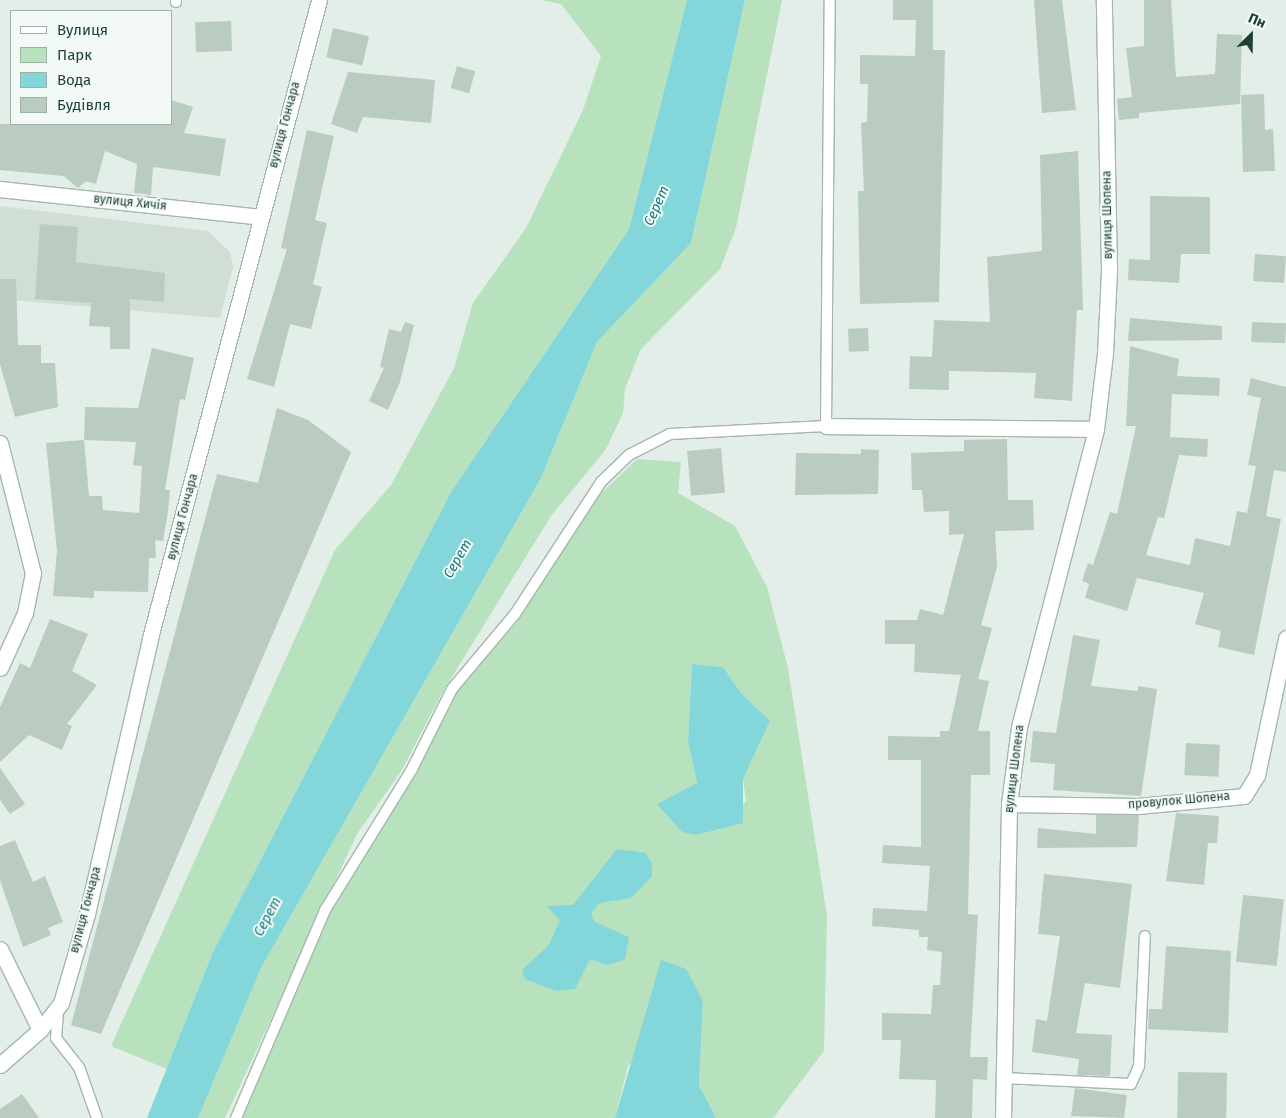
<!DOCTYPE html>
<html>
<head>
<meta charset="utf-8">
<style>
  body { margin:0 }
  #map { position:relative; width:1286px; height:1118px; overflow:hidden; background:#e2eee7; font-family:"Fira Sans",sans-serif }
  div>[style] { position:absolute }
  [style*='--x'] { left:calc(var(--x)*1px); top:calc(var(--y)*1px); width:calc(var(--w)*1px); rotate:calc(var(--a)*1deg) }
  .built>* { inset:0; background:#d0ded6 }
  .green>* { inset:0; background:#b8e2be }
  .water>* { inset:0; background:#83d7da }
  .building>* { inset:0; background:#baccc2; transform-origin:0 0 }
  .roads { filter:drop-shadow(1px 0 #a4b7ae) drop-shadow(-1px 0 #a4b7ae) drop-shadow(0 1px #a4b7ae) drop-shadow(0 -1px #a4b7ae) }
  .lane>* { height:10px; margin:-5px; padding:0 5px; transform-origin:5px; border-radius:5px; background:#fff }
  .street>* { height:15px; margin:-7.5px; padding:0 7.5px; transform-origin:7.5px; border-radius:7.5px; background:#fff }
  .secondary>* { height:15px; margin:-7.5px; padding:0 7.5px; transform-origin:7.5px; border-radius:7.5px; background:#fff }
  span { translate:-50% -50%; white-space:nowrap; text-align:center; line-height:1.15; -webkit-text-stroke:4px #f3faf6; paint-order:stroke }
  .street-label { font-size:12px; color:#1f4134 }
  .water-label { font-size:14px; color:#127a7f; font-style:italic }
  .legend { position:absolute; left:10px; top:10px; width:162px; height:115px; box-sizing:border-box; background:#f3faf6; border:1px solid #9eb0a8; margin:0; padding:6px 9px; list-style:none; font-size:15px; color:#1f4134 }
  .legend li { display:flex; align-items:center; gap:10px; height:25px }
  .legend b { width:25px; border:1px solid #9eb0a8 }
  .north { position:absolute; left:1226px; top:10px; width:50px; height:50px; -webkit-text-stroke:4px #f3faf6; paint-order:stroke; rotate:23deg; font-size:14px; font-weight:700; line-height:20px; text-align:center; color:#1f4134 }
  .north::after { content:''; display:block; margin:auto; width:18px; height:22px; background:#1f4134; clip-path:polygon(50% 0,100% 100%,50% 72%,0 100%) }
</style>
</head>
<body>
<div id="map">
  <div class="built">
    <i style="clip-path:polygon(0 206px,208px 231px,230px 252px,233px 267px,220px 318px,0 299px)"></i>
  </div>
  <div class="green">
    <i style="clip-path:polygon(541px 0,687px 0,629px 229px,451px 492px,213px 952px,167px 1069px,111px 1046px,335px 550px,391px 485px,454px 368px,473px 303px,526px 228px,583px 110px,601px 56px,561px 4px)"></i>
    <i style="clip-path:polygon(745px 0,782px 0,736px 228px,720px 269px,641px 349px,625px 389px,623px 413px,606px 449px,551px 516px,442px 693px,402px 770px,357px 834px,225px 1118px,198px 1118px,262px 966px,541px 478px,597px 342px,691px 243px)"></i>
    <i style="clip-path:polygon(evenodd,637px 459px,681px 462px,678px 493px,735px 526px,767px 587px,788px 668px,827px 916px,824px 1051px,773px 1118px,716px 1118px,699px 1085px,703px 1001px,628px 1066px,615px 1118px,241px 1118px,330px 912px,416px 771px,456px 692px,518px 621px,593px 501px,637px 459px,692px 664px,723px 667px,742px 694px,770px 721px,743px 779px,746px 801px,726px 826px,717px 830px,703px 830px,683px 791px,697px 783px,688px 741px,692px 664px)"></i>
  </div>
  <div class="water">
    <i style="clip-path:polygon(687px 0,745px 0,691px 243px,597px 342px,541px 478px,262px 966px,198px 1118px,147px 1118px,213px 952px,451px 492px,629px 229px)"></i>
    <i style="clip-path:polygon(692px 664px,723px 667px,742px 694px,770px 721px,743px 779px,743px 823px,696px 835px,682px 832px,657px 804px,697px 783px,688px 741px)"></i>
    <i style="clip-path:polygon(617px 849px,646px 853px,652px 864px,652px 876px,631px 898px,599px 903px,591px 914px,595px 922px,629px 937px,625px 960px,606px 965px,590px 959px,575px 989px,556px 991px,525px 979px,522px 970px,548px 946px,560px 921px,547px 906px,573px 905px)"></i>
    <i style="clip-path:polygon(661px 960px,686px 969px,703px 1001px,699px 1085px,716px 1118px,615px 1118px)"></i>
  </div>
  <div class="building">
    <i style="clip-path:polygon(893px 0,933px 0,933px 50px,945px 50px,939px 302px,860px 304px,858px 191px,864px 191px,861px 123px,867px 122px,868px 84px,860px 84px,860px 55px,915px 56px,916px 20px,893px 20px)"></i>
    <i style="clip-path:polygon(1034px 0,1062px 0,1076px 110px,1042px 113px)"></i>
    <i style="clip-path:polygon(1144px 0,1171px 0,1176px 77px,1215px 74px,1217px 34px,1242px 35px,1240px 104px,1139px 113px,1139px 118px,1119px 120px,1117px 99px,1132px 97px,1126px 48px,1144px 46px)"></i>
    <i style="left:231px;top:21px;width:30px;height:36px;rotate:88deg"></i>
    <i style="left:333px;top:28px;width:37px;height:30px;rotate:13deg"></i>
    <i style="left:457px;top:66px;width:19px;height:23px;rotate:16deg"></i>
    <i style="clip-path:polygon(348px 72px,435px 80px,431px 123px,363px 117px,357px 133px,331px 124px)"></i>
    <i style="clip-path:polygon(1264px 94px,1265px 130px,1273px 129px,1275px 171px,1243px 172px,1241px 95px)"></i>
    <i style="clip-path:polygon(171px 100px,193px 107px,184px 133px,226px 139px,220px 176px,153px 167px,151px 195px,134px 193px,137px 164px,105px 151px,96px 184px,86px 181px,78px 188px,64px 176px,0 170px,0 124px,171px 124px)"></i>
    <i style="clip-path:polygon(307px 130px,334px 136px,315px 220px,327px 223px,313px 284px,322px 287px,311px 329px,290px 324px,274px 387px,247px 379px,287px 249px,281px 248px)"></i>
    <i style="clip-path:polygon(1078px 151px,1083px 310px,1077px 310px,1072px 401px,1034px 398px,1036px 373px,949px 371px,949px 390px,909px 389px,910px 356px,932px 357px,934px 320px,990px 322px,987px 257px,1042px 251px,1040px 155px)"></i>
    <i style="clip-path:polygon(1150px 196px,1210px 197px,1210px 254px,1181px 254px,1179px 283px,1128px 280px,1129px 259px,1150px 260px)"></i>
    <i style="clip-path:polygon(40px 224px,78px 227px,76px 262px,165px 273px,164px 302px,130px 299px,130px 349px,110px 349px,110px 327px,89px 326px,91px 303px,35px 299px)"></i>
    <i style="left:1255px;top:254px;width:31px;height:27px;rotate:4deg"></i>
    <i style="clip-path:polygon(0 279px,16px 279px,18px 345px,41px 345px,41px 363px,55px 363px,58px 407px,15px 417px,0 364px)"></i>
    <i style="clip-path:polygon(1130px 318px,1222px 326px,1222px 340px,1128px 341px)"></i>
    <i style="clip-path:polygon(405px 322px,414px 325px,400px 382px,388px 410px,369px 401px,384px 368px,380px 367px,389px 329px,401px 332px)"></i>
    <i style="left:1252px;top:322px;width:34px;height:20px;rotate:2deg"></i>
    <i style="left:868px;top:328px;width:23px;height:20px;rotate:88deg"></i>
    <i style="clip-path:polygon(1130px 346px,1179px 359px,1177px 376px,1220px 378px,1219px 396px,1172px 394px,1170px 437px,1208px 439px,1207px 457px,1179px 455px,1164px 518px,1158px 517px,1146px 555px,1190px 565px,1195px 538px,1230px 546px,1237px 511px,1247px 513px,1256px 466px,1248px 465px,1261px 398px,1247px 395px,1251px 378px,1286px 387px,1286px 472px,1274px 470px,1266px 516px,1281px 519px,1254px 655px,1218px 647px,1221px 631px,1195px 624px,1204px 593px,1137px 578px,1127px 611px,1085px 598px,1089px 584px,1082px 581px,1088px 563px,1093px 565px,1110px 512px,1117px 514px,1136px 426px,1126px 426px)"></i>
    <i style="clip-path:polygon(evenodd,152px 348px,194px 358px,185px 400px,180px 399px,165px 490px,170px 490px,168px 512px,163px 541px,155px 540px,156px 558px,149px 558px,148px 592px,94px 591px,94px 598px,53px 596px,57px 551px,46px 443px,84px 440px,85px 407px,138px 408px,152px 348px,84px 440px,136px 442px,133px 465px,142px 466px,139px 513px,103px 510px,102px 496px,89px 496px,84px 440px)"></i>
    <i style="clip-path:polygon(277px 408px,308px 420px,351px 452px,101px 1034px,71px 1025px,217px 474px,258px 483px)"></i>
    <i style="clip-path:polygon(1007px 439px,1008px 500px,1033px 500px,1034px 530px,995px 531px,997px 567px,981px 625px,992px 628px,978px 679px,989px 681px,978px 731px,990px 731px,990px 775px,971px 775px,968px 914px,978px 915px,970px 1057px,988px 1057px,987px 1080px,973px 1079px,972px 1118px,935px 1118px,936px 1080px,899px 1079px,901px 1040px,882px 1040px,882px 1013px,931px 1014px,933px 985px,940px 985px,942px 952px,927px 950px,928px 937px,919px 937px,919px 930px,872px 926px,873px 908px,927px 911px,930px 866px,882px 863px,883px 845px,921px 847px,921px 760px,888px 760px,888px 736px,940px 737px,940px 731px,949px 731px,961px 675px,914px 672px,915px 644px,885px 644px,885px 620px,917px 620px,920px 609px,943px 615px,964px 534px,949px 535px,949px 511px,924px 512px,922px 490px,912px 490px,911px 453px,964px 451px,964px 440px)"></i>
    <i style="left:721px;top:448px;width:45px;height:34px;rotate:85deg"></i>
    <i style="clip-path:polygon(861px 449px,879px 450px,878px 494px,795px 495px,796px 453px,861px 454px)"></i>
    <i style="clip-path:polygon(50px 619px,88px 634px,72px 671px,97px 685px,67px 724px,72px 726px,62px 750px,29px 735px,0 762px,0 707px,20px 663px,30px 668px)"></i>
    <i style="clip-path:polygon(1073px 635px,1100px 640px,1091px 686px,1138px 691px,1138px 686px,1157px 689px,1141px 796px,1053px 790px,1055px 764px,1030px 762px,1033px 731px,1056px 733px)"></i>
    <i style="left:1186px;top:743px;width:34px;height:32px;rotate:3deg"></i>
    <i style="clip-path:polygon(0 768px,25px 804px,10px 814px,0 800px)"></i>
    <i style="clip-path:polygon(1176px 813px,1219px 816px,1217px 843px,1208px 843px,1204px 885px,1166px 881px)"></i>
    <i style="clip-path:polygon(1096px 815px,1139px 815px,1137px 847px,1037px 848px,1038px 828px,1096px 834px)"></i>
    <i style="clip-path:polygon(15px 840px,33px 882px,45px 876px,63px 922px,48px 928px,51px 935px,23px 947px,0 880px,0 846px)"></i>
    <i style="clip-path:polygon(1044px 874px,1132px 884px,1120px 988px,1085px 983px,1076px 1033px,1112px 1035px,1110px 1076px,1077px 1075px,1079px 1059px,1032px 1052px,1036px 1019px,1047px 1021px,1060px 936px,1038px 934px)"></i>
    <i style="left:1243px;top:895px;width:41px;height:67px;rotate:6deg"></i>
    <i style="clip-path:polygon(1166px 946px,1231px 951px,1228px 1033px,1148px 1029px,1149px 1009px,1162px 1009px)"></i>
    <i style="left:1178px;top:1072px;width:49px;height:46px;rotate:1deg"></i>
    <i style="clip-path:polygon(1075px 1088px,1127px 1095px,1124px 1118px,1071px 1116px)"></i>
    <i style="clip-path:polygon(22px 1094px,39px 1118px,0 1118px,0 1109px)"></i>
  </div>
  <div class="roads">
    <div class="lane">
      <i style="--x:176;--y:2;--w:2;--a:-90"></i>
      <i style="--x:58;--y:1011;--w:27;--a:94"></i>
      <i style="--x:56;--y:1038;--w:37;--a:52"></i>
      <i style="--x:79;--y:1067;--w:54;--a:70.6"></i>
      <i style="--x:1003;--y:1078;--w:128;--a:2.7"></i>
      <i style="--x:1131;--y:1084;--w:20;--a:-66"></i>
      <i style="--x:1139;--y:1066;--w:130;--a:-87.4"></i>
      <i style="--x:236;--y:1118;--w:226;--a:-66.8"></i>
      <i style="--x:325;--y:910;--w:166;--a:-58.3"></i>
      <i style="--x:412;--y:769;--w:89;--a:-63.4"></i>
      <i style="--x:452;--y:689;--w:98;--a:-50"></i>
      <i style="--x:515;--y:614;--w:158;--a:-56.9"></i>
      <i style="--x:601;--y:482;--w:39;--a:-44"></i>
      <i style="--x:629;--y:455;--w:46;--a:-27.1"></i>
      <i style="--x:670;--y:434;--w:156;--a:-2.9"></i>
      <i style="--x:826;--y:426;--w:426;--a:-89.5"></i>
    </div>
    <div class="street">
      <i style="--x:826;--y:426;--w:270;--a:0.6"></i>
      <i style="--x:0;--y:443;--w:134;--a:75.8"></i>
      <i style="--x:33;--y:573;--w:41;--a:101.3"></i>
      <i style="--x:25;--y:613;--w:60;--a:114.4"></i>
      <i style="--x:1009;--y:804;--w:129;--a:0.9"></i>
      <i style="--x:1138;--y:806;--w:106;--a:-5.4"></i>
      <i style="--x:1244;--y:796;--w:25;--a:-58"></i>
      <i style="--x:1257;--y:775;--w:140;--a:-78"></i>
      <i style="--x:0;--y:949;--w:90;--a:63.7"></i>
      <i style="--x:1003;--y:1118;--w:314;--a:-88.9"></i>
      <i style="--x:1009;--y:804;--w:78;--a:-82.6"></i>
      <i style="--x:1019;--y:727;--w:308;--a:-75.5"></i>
      <i style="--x:1096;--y:429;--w:77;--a:-83.2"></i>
      <i style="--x:1105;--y:353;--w:83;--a:-87.2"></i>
      <i style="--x:1109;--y:270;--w:270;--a:-91.1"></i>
    </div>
    <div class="secondary">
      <i style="--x:0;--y:189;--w:262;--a:6.1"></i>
      <i style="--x:0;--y:1065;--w:53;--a:-41.2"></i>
      <i style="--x:40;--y:1030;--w:34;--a:-52"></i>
      <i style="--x:61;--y:1003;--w:93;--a:-73.7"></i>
      <i style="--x:87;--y:914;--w:283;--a:-77.1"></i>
      <i style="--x:150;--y:638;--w:660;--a:-75.16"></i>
    </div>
  </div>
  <div class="street-label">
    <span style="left:285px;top:125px;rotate:-75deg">вулиця Гончара</span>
    <span style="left:130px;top:203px;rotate:6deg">вулиця Хичія</span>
    <span style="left:1108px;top:215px;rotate:-91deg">вулиця Шопена</span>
    <span style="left:183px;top:517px;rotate:-75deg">вулиця Гончара</span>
    <span style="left:1015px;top:769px;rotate:-83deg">вулиця Шопена</span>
    <span style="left:1179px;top:801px;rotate:-5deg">провулок Шопена</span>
    <span style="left:86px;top:910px;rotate:-75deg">вулиця Гончара</span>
  </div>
  <div class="water-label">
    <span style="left:657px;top:206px;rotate:-66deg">Серет</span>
    <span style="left:458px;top:559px;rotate:-60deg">Серет</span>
    <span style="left:268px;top:917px;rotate:-62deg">Серет</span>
  </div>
  <ul class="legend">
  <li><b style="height:6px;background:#fff"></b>Вулиця</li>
  <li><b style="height:14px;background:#b8e2be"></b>Парк</li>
  <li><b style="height:14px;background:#83d7da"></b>Вода</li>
  <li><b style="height:14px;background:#baccc2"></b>Будівля</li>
  </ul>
  <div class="north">Пн</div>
</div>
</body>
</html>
